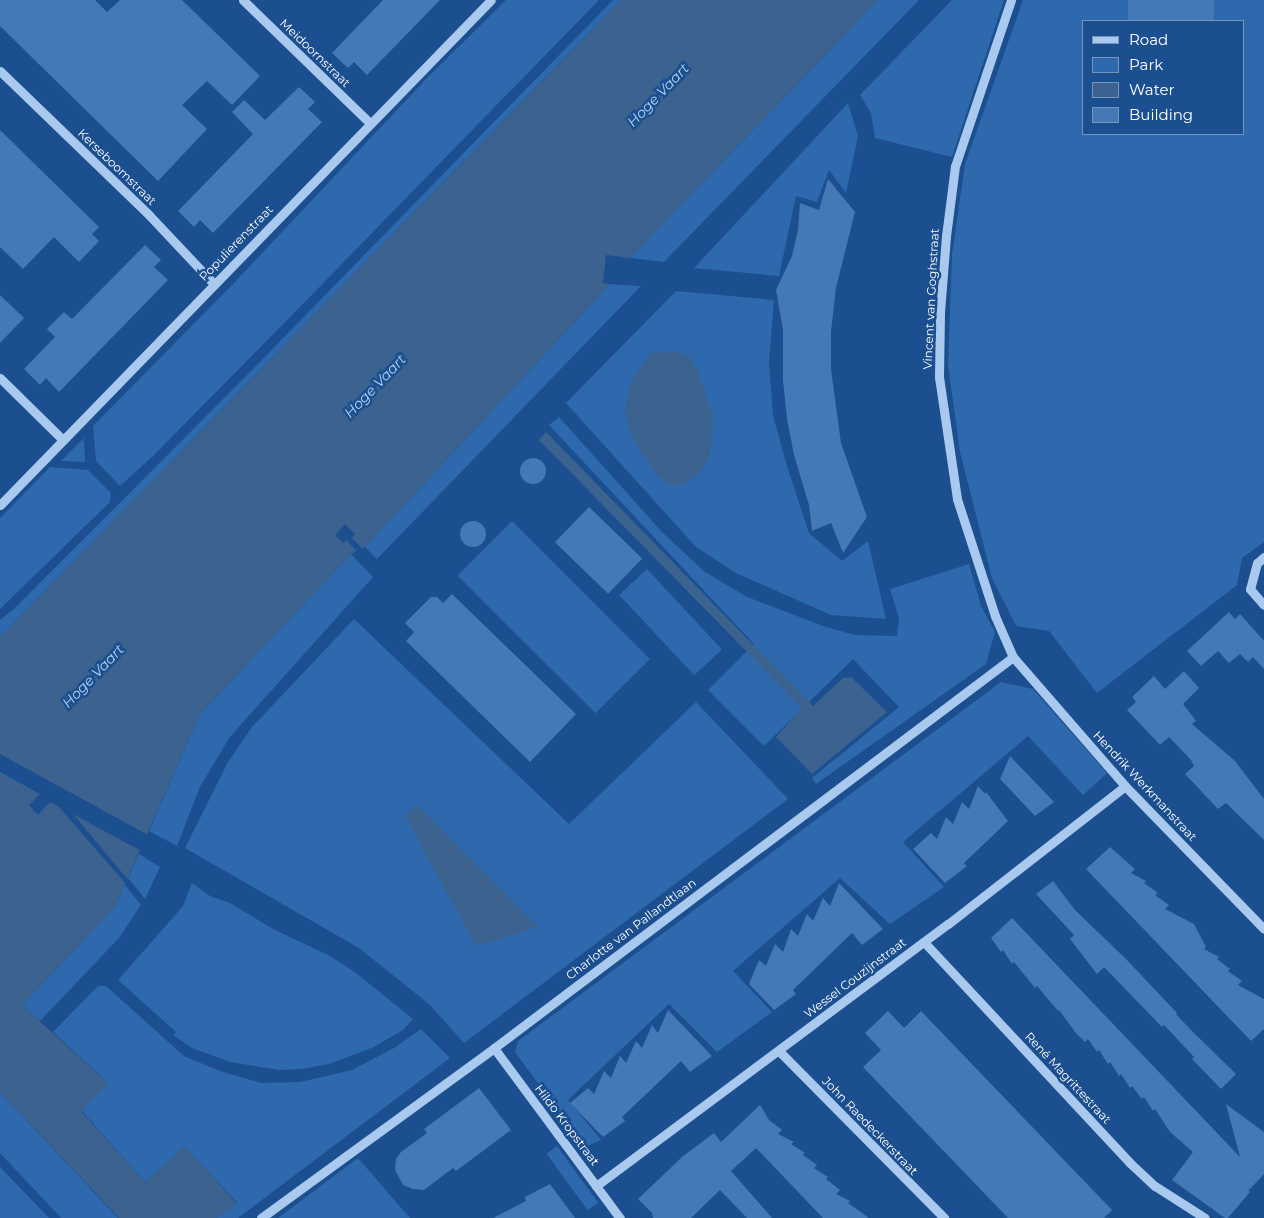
<!DOCTYPE html>
<html>
<head>
<meta charset="utf-8">
<style>
  body { margin:0 }
  #map { position:relative; width:1264px; height:1218px; overflow:hidden; background:#1b4f8f; font-family:Montserrat,sans-serif }
  div>[style] { position:absolute }
  [style*='--x'] { left:calc(var(--x)*1px); top:calc(var(--y)*1px); width:calc(var(--w)*1px); rotate:calc(var(--a)*1deg) }
  .green>* { inset:0; background:#2e69ad; transform-origin:0 0 }
  .water>* { inset:0; background:#3c6290 }
  .pier>* { inset:0; background:#1b4f8f }
  .building>* { inset:0; background:#4478b7; transform-origin:0 0 }
  .round { border-radius:50% }
  .minor>* { height:9px; margin:-4.5px; padding:0 4.5px; transform-origin:4.5px; border-radius:4.5px; background:#a9c9ee }
  span { translate:-50% -50%; white-space:nowrap; text-align:center; line-height:1.15; -webkit-text-stroke:5px #1b4f8f; paint-order:stroke }
  .street-label { font-size:12px; color:#fff }
  .water-label { font-size:14px; color:#b5d3f5; font-style:italic }
  .legend { position:absolute; left:1082px; top:20px; width:162px; height:115px; box-sizing:border-box; background:#1b4f8f; border:1px solid #7695bc; margin:0; padding:6px 9px; list-style:none; font-size:15px; color:#fff }
  .legend li { display:flex; align-items:center; gap:10px; height:25px }
  .legend b { width:25px; border:1px solid #7695bc }
</style>
</head>
<body>
<div id="map">
  <div class="green">
    <i style="clip-path:polygon(506px 0,599px 0,298px 309px,154px 455px,120px 486px,96px 461px,93px 426px,234px 283px,427px 78px)"></i>
    <i style="clip-path:polygon(613px 0,621px 0,0 637px,0 620px,14px 609px,250px 372px)"></i>
    <i style="clip-path:polygon(878px 0,919px 0,664px 262px,630px 258px)"></i>
    <i style="clip-path:polygon(952px 0,1004px 0,952px 157px,875px 138px,871px 113px,860px 95px)"></i>
    <i style="clip-path:polygon(evenodd,1023px 0,1264px 0,1264px 542px,1242px 558px,1237px 585px,1097px 693px,1049px 631px,1016px 626px,992px 578px,960px 452px,948px 365px,952px 255px,965px 164px,1023px 0,1083px 21px,1243px 21px,1243px 134px,1083px 134px,1083px 21px)"></i>
    <i style="clip-path:polygon(848px 103px,858px 136px,846px 193px,829px 170px,817px 202px,796px 196px,779px 276px,694px 268px)"></i>
    <i style="clip-path:polygon(610px 284px,641px 286px,377px 559px,365px 547px)"></i>
    <i style="clip-path:polygon(676px 291px,774px 300px,769px 362px,773px 415px,787px 466px,809px 533px,842px 561px,868px 541px,886px 619px,831px 615px,736px 573px,696px 547px,566px 403px)"></i>
    <i style="clip-path:polygon(559px 417px,663px 533px,705px 572px,747px 597px,826px 627px,855px 635px,897px 636px,899px 618px,890px 589px,969px 564px,981px 606px,995px 632px,986px 664px,816px 784px,812px 778px,899px 707px,853px 659px,764px 746px,708px 690px,754px 644px,549px 425px)"></i>
    <i style="clip-path:polygon(84px 438px,85px 462px,61px 461px)"></i>
    <i style="clip-path:polygon(50px 467px,88px 470px,111px 493px,110px 502px,0 609px,0 518px)"></i>
    <i style="left:512px;top:521px;width:195px;height:77px;rotate:45deg"></i>
    <i style="clip-path:polygon(351px 554px,373px 577px,229px 738px,200px 787px,177px 846px,149px 831px,200px 714px)"></i>
    <i style="left:647px;top:569px;width:110px;height:38px;rotate:47deg"></i>
    <i style="clip-path:polygon(evenodd,354px 619px,569px 824px,696px 702px,788px 799px,464px 1043px,429px 1004px,359px 948px,185px 848px,228px 762px,252px 727px,354px 619px,417px 806px,537px 926px,537px 927px,405px 816px,417px 806px)"></i>
    <i style="clip-path:polygon(1001px 682px,1033px 689px,1107px 773px,1083px 795px,1028px 736px,903px 842px,944px 887px,890px 924px,840px 878px,733px 971px,772px 1012px,717px 1052px,669px 1004px,568px 1100px,601px 1140px,585px 1147px,515px 1052px,518px 1041px)"></i>
    <i style="clip-path:polygon(139px 854px,160px 867px,145px 899px,128px 878px)"></i>
    <i style="clip-path:polygon(192px 883px,210px 896px,230px 903px,273px 929px,330px 956px,356px 973px,413px 1019px,403px 1030px,374px 1047px,329px 1064px,302px 1069px,279px 1070px,230px 1062px,192px 1048px,173px 1035px,176px 1032px,118px 980px,183px 906px)"></i>
    <i style="clip-path:polygon(125px 885px,141px 905px,119px 938px,40px 1021px,22px 1005px,115px 907px)"></i>
    <i style="clip-path:polygon(98px 986px,106px 986px,184px 1056px,220px 1071px,261px 1083px,300px 1082px,352px 1070px,394px 1048px,421px 1029px,450px 1058px,238px 1218px,216px 1218px,237px 1203px,185px 1146px,145px 1182px,81px 1110px,108px 1083px,53px 1032px)"></i>
    <i style="clip-path:polygon(0 1092px,118px 1218px,61px 1218px,0 1153px)"></i>
    <i style="left:557px;top:1146px;width:70px;height:13px;rotate:54deg"></i>
    <i style="clip-path:polygon(358px 1158px,410px 1218px,278px 1218px)"></i>
    <i style="clip-path:polygon(0 1167px,49px 1218px,0 1218px)"></i>
  </div>
  <div class="water">
    <i style="clip-path:polygon(621px 0,878px 0,630px 258px,606px 255px,603px 283px,610px 284px,365px 547px,351px 554px,200px 714px,115px 907px,22px 1005px,108px 1083px,81px 1111px,145px 1182px,185px 1146px,237px 1204px,216px 1218px,119px 1218px,0 1092px,0 637px)"></i>
    <i style="clip-path:polygon(679px 352px,689px 356px,699px 374px,712px 413px,711px 445px,709px 457px,700px 472px,683px 485px,669px 485px,657px 475px,635px 442px,628px 426px,625px 410px,629px 391px,635px 375px,651px 353px)"></i>
    <i style="clip-path:polygon(546px 432px,813px 706px,843px 678px,851px 677px,887px 712px,812px 774px,776px 737px,802px 708px,539px 440px)"></i>
    <i style="clip-path:polygon(417px 805px,538px 927px,476px 946px,405px 816px)"></i>
  </div>
  <div class="pier">
    <i style="clip-path:polygon(345px 524px,355px 534px,352px 538px,364px 550px,358px 552px,346px 540px,343px 543px,335px 535px)"></i>
    <i style="clip-path:polygon(0 754px,150px 836px,143px 852px,73px 814px,129px 881px,127px 885px,59px 807px,50px 802px,38px 815px,29px 805px,40px 794px,0 772px)"></i>
  </div>
  <div class="building">
    <i style="clip-path:polygon(0 0,95px 0,107px 12px,120px 0,182px 0,260px 76px,232px 105px,207px 81px,182px 105px,207px 129px,158px 181px,0 26px)"></i>
    <i style="clip-path:polygon(383px 0,440px 0,367px 75px,354px 62px,348px 68px,332px 53px)"></i>
    <i style="left:1128px;top:0;width:86px;height:23px"></i>
    <i style="clip-path:polygon(299px 87px,315px 102px,308px 109px,322px 122px,213px 233px,200px 220px,194px 227px,178px 211px,253px 134px,232px 112px,244px 100px,265px 120px)"></i>
    <i style="clip-path:polygon(0 130px,99px 227px,92px 234px,99px 241px,79px 262px,54px 237px,23px 269px,0 247px)"></i>
    <i style="clip-path:polygon(828px 179px,855px 212px,836px 288px,831px 332px,831px 369px,841px 443px,867px 517px,843px 553px,831px 523px,812px 531px,809px 505px,794px 455px,787px 419px,783px 380px,783px 330px,776px 290px,792px 256px,798px 230px,800px 203px,819px 210px)"></i>
    <i style="clip-path:polygon(145px 245px,161px 260px,154px 267px,168px 280px,59px 392px,46px 378px,40px 385px,24px 369px,55px 337px,47px 329px,64px 312px,72px 319px)"></i>
    <i style="clip-path:polygon(0 295px,24px 318px,0 343px)"></i>
    <i class="round" style="left:520px;top:458px;width:26px;height:26px"></i>
    <i style="left:589px;top:507px;width:74px;height:49px;rotate:44deg"></i>
    <i class="round" style="left:460px;top:521px;width:26px;height:26px"></i>
    <i style="clip-path:polygon(452px 594px,576px 714px,530px 762px,406px 641px,414px 632px,405px 623px,431px 597px,437px 597px,443px 603px)"></i>
    <i style="clip-path:polygon(1229px 612px,1235px 619px,1240px 614px,1264px 641px,1264px 669px,1253px 657px,1248px 662px,1240px 654px,1229px 663px,1218px 651px,1201px 666px,1187px 651px)"></i>
    <i style="clip-path:polygon(1184px 671px,1199px 688px,1183px 704px,1196px 721px,1192px 724px,1235px 761px,1264px 799px,1264px 840px,1226px 803px,1218px 809px,1185px 774px,1194px 766px,1191px 760px,1169px 737px,1160px 745px,1127px 710px,1136px 702px,1132px 697px,1154px 676px,1165px 689px)"></i>
    <i style="clip-path:polygon(1010px 756px,1054px 802px,1035px 816px,1000px 779px)"></i>
    <i style="clip-path:polygon(978px 786px,985px 794px,986px 792px,1008px 821px,964px 863px,967px 866px,945px 883px,913px 849px,931px 833px,937px 839px,946px 817px,953px 824px,962px 802px,969px 809px)"></i>
    <i style="clip-path:polygon(1110px 847px,1135px 869px,1131px 873px,1146px 881px,1144px 883px,1158px 893px,1155px 895px,1169px 905px,1165px 909px,1194px 924px,1206px 947px,1204px 949px,1219px 957px,1217px 959px,1230px 969px,1228px 971px,1242px 981px,1238px 985px,1264px 999px,1264px 1029px,1251px 1041px,1086px 869px)"></i>
    <i style="clip-path:polygon(1053px 881px,1075px 910px,1126px 959px,1177px 1013px,1176px 1014px,1191px 1030px,1236px 1074px,1221px 1089px,1192px 1059px,1194px 1057px,1164px 1025px,1162px 1027px,1104px 967px,1097px 974px,1070px 939px,1074px 935px,1036px 894px)"></i>
    <i style="clip-path:polygon(839px 883px,883px 929px,862px 945px,852px 933px,793px 990px,796px 994px,774px 1010px,749px 984px,759px 960px,766px 966px,775px 944px,783px 952px,791px 929px,798px 936px,807px 914px,813px 921px,823px 898px,830px 906px)"></i>
    <i style="clip-path:polygon(1012px 918px,1240px 1157px,1226px 1104px,1264px 1132px,1264px 1174px,1249px 1190px,1247px 1188px,1250px 1192px,1228px 1218px,1225px 1218px,1172px 1180px,1193px 1152px,1170px 1132px,1155px 1109px,1153px 1111px,1144px 1097px,1142px 1099px,1132px 1086px,1130px 1088px,1121px 1074px,1119px 1076px,1110px 1062px,1108px 1064px,1099px 1050px,1097px 1052px,1088px 1039px,1085px 1042px,1075px 1032px,1059px 1010px,1058px 1011px,1037px 986px,1035px 988px,1014px 962px,1012px 964px,1003px 950px,1001px 952px,991px 938px)"></i>
    <i style="clip-path:polygon(668px 1010px,712px 1056px,690px 1072px,681px 1061px,622px 1117px,625px 1121px,603px 1137px,570px 1103px,588px 1088px,594px 1094px,604px 1071px,611px 1078px,620px 1056px,626px 1063px,636px 1041px,642px 1048px,652px 1025px,658px 1033px)"></i>
    <i style="clip-path:polygon(888px 1011px,904px 1028px,921px 1011px,1112px 1210px,1104px 1218px,1008px 1218px,863px 1067px,881px 1050px,865px 1033px)"></i>
    <i style="clip-path:polygon(479px 1088px,511px 1130px,456px 1171px,453px 1168px,424px 1190px,413px 1189px,403px 1185px,395px 1170px,396px 1159px,401px 1152px,427px 1133px,424px 1129px)"></i>
    <i style="clip-path:polygon(760px 1105px,769px 1120px,782px 1130px,778px 1134px,794px 1142px,791px 1144px,805px 1153px,803px 1155px,817px 1165px,814px 1168px,828px 1177px,826px 1179px,840px 1190px,836px 1194px,850px 1201px,848px 1203px,869px 1218px,823px 1218px,756px 1148px,731px 1171px,772px 1218px,747px 1218px,720px 1190px,691px 1218px,653px 1218px,652px 1213px,638px 1199px,682px 1157px,714px 1133px,721px 1142px)"></i>
    <i style="clip-path:polygon(550px 1184px,575px 1218px,493px 1218px,526px 1201px,525px 1197px)"></i>
  </div>
  <div class="minor">
    <i style="--x:243;--y:0;--w:177;--a:44.1"></i>
    <i style="--x:1011;--y:0;--w:175;--a:108.6"></i>
    <i style="--x:955;--y:166;--w:71;--a:97.3"></i>
    <i style="--x:946;--y:236;--w:77;--a:94.5"></i>
    <i style="--x:940;--y:313;--w:64;--a:90.9"></i>
    <i style="--x:939;--y:377;--w:123;--a:81.6"></i>
    <i style="--x:957;--y:499;--w:123;--a:72"></i>
    <i style="--x:995;--y:616;--w:45;--a:66.3"></i>
    <i style="--x:1013;--y:657;--w:171;--a:49"></i>
    <i style="--x:1125;--y:786;--w:199;--a:45.8"></i>
    <i style="--x:0;--y:71;--w:207;--a:44"></i>
    <i style="--x:149;--y:215;--w:95;--a:46.7"></i>
    <i style="--x:0;--y:378;--w:88;--a:44.5"></i>
    <i style="--x:0;--y:505;--w:704;--a:-45.81"></i>
    <i style="--x:1264;--y:557;--w:9;--a:139"></i>
    <i style="--x:1257;--y:563;--w:27;--a:105"></i>
    <i style="--x:1250;--y:589;--w:21;--a:49"></i>
    <i style="--x:924;--y:942;--w:302;--a:47"></i>
    <i style="--x:1130;--y:1163;--w:34;--a:43"></i>
    <i style="--x:1155;--y:1186;--w:59;--a:32.6"></i>
    <i style="--x:494;--y:1048;--w:212;--a:53.5"></i>
    <i style="--x:779;--y:1051;--w:235;--a:45.3"></i>
    <i style="--x:596;--y:1186;--w:439;--a:-36.7"></i>
    <i style="--x:948;--y:924;--w:224;--a:-37.9"></i>
    <i style="--x:261;--y:1218;--w:288;--a:-36.1"></i>
    <i style="--x:494;--y:1048;--w:650;--a:-36.99"></i>
  </div>
  <div class="street-label">
    <span style="left:315px;top:53px;rotate:44deg">Meidoornstraat</span>
    <span style="left:117px;top:167px;rotate:44deg">Kerseboomstraat</span>
    <span style="left:236px;top:243px;rotate:-46deg">Populierenstraat</span>
    <span style="left:931px;top:299px;rotate:-87deg">Vincent van Goghstraat</span>
    <span style="left:1145px;top:786px;rotate:47deg">Hendrik Werkmanstraat</span>
    <span style="left:631px;top:929px;rotate:-37deg">Charlotte van Pallandtlaan</span>
    <span style="left:855px;top:978px;rotate:-37deg">Wessel Couzijnstraat</span>
    <span style="left:1068px;top:1078px;rotate:47deg">René Magrittestraat</span>
    <span style="left:567px;top:1125px;rotate:53deg">Hildo Kropstraat</span>
    <span style="left:870px;top:1126px;rotate:46deg">John Raedeckerstraat</span>
  </div>
  <div class="water-label">
    <span style="left:658px;top:95px;rotate:-46deg">Hoge Vaart</span>
    <span style="left:375px;top:386px;rotate:-46deg">Hoge Vaart</span>
    <span style="left:93px;top:676px;rotate:-46deg">Hoge Vaart</span>
  </div>
  <ul class="legend">
  <li><b style="height:6px;background:#a9c9ee"></b>Road</li>
  <li><b style="height:14px;background:#2e69ad"></b>Park</li>
  <li><b style="height:14px;background:#3c6290"></b>Water</li>
  <li><b style="height:14px;background:#4478b7"></b>Building</li>
  </ul>
</div>
</body>
</html>
